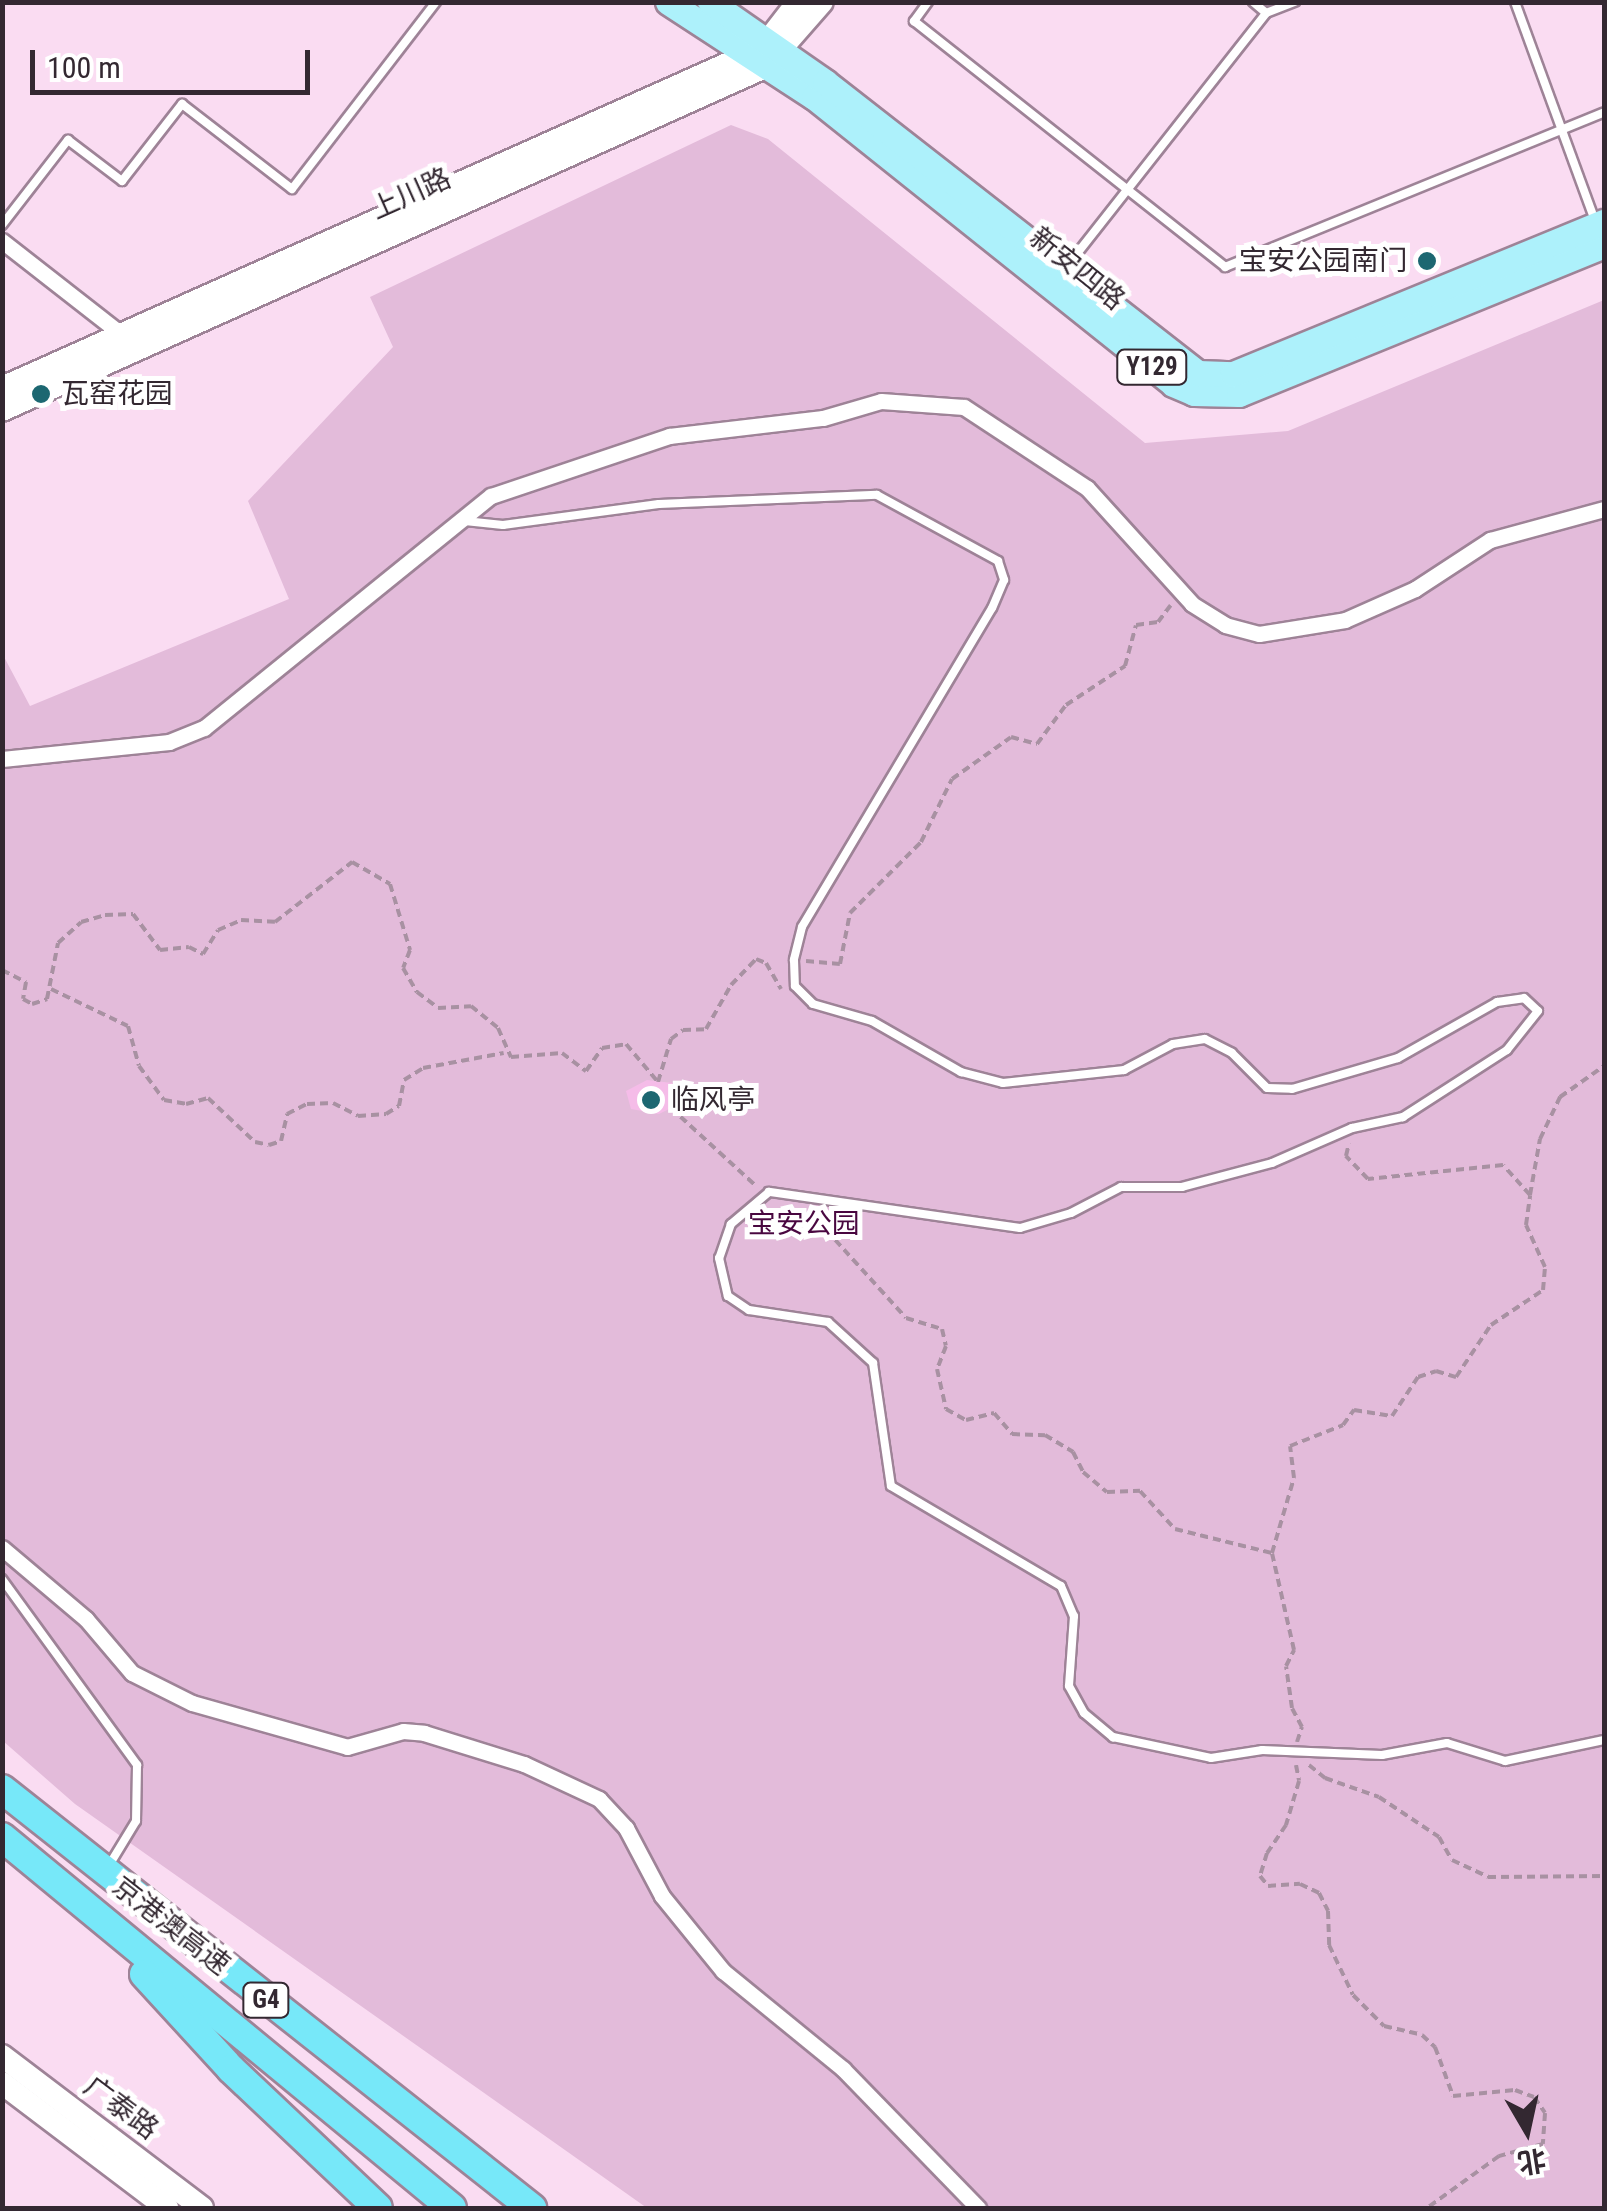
<!DOCTYPE html>
<html>
<head>
<meta charset="utf-8">
<style>
  body { margin:0 }
  #map { position:relative; width:1607px; height:2211px; overflow:hidden; background:#fadcf2; font-family:"Roboto Condensed","Noto Sans SC",sans-serif }
  div>[style] { position:absolute }
  [style*='--x'] { left:calc(var(--x)*1px); top:calc(var(--y)*1px); width:calc(var(--w)*1px); rotate:calc(var(--a)*1deg) }
  .green>* { inset:0; background:#e3bbda }
  .building>* { inset:0; background:#f5bce8 }
  .path>* { height:4px; margin-top:-2px; transform-origin:0; background:repeating-linear-gradient(90deg,#a891a2 0 8px,transparent 0 13px) }
  .roads { filter:drop-shadow(2px 0 #9e8397) drop-shadow(-2px 0 #9e8397) drop-shadow(0 2px #9e8397) drop-shadow(0 -2px #9e8397) }
  .service>* { height:8px; margin:-4px; padding:0 4px; transform-origin:4px; border-radius:4px; background:#fff }
  .minor>* { height:15px; margin:-7.5px; padding:0 7.5px; transform-origin:7.5px; border-radius:7.5px; background:#fff }
  .secondary>* { height:22px; margin:-11px; padding:0 11px; transform-origin:11px; border-radius:11px; background:#fff }
  .primary>* { height:25px; margin:-12.5px; padding:0 12.5px; transform-origin:12.5px; border-radius:12.5px; background:#adf1fb }
  .motorway>* { height:28px; margin:-14px; padding:0 14px; transform-origin:14px; border-radius:14px; background:#77e8f9 }
  .dots>* { width:28px; height:28px; translate:-50% -50%; box-sizing:border-box; border:5px solid #fff; border-radius:50% }
  span { translate:-50% -50%; white-space:nowrap; text-align:center; line-height:1.15; -webkit-text-stroke:10px #fff; paint-order:stroke }
  .shield-label span { padding:2px 8px; background:#fff; border:2px solid; border-radius:8px; -webkit-text-stroke-width:0 }
  .shield-label { font-size:25px; color:#332831; font-weight:700 }
  .street-label { font-size:28px; color:#332831 }
  .poi-label { font-size:28px; color:#332831 }
  .right { translate:-100% -50%; text-align:right }
  .left { translate:0 -50%; text-align:left }
  .park-label { font-size:28px; color:#490740 }
  .frame { position:absolute; inset:0; border:5px solid #332831; pointer-events:none }
  .north { position:absolute; left:1477px; top:2081px; width:100px; height:100px; -webkit-text-stroke:8px #fff; paint-order:stroke; rotate:171deg; font-size:28px; font-weight:700; line-height:40px; text-align:center; color:#332831 }
  .north::after { content:''; display:block; margin:auto; width:35px; height:45px; background:#332831; clip-path:polygon(50% 0,100% 100%,50% 72%,0 100%) }
  .scale { position:absolute; left:30px; top:50px; width:280px; height:45px; box-sizing:border-box; border:5px solid #332831; border-top:0; padding-left:12px; font-size:30px; line-height:35px; white-space:nowrap; color:#332831; -webkit-text-stroke:8px #fff; paint-order:stroke }
</style>
</head>
<body>
<div id="map">
  <div class="green">
    <i style="clip-path:polygon(731px 125px,768px 139px,1145px 443px,1288px 431px,1604px 300px,1604px 2208px,647px 2208px,75px 1804px,3px 1741px,2px 653px,30px 706px,289px 599px,248px 501px,393px 347px,370px 297px)"></i>
  </div>
  <div class="building">
    <i style="clip-path:polygon(647px 1080px,672px 1083px,671px 1108px,659px 1114px,631px 1109px,626px 1091px)"></i>
  </div>
  <div class="path">
    <i style="--x:806;--y:961;--w:34;--a:5"></i>
    <i style="--x:840;--y:964;--w:52;--a:-78.9"></i>
    <i style="--x:850;--y:913;--w:100;--a:-45"></i>
    <i style="--x:921;--y:842;--w:70;--a:-63.8"></i>
    <i style="--x:952;--y:779;--w:72;--a:-35.4"></i>
    <i style="--x:1011;--y:737;--w:27;--a:15"></i>
    <i style="--x:1037;--y:744;--w:49;--a:-53.4"></i>
    <i style="--x:1066;--y:705;--w:71;--a:-33.5"></i>
    <i style="--x:1125;--y:666;--w:42;--a:-75"></i>
    <i style="--x:1136;--y:625;--w:22;--a:-8"></i>
    <i style="--x:1158;--y:622;--w:21;--a:-53"></i>
    <i style="--x:2;--y:970;--w:27;--a:27"></i>
    <i style="--x:26;--y:982;--w:17;--a:100"></i>
    <i style="--x:23;--y:999;--w:10;--a:29"></i>
    <i style="--x:32;--y:1004;--w:16;--a:-18"></i>
    <i style="--x:47;--y:999;--w:57;--a:-78.9"></i>
    <i style="--x:58;--y:943;--w:31;--a:-42"></i>
    <i style="--x:81;--y:922;--w:25;--a:-16"></i>
    <i style="--x:105;--y:915;--w:28;--a:-2"></i>
    <i style="--x:133;--y:914;--w:45;--a:53.1"></i>
    <i style="--x:160;--y:950;--w:29;--a:-6"></i>
    <i style="--x:189;--y:947;--w:16;--a:27"></i>
    <i style="--x:203;--y:954;--w:28;--a:-58"></i>
    <i style="--x:218;--y:930;--w:25;--a:-23"></i>
    <i style="--x:241;--y:920;--w:34;--a:3"></i>
    <i style="--x:275;--y:922;--w:98;--a:-37.9"></i>
    <i style="--x:352;--y:862;--w:44;--a:30.1"></i>
    <i style="--x:390;--y:884;--w:69;--a:73.1"></i>
    <i style="--x:410;--y:950;--w:19;--a:111"></i>
    <i style="--x:403;--y:968;--w:28;--a:60"></i>
    <i style="--x:417;--y:992;--w:26;--a:37"></i>
    <i style="--x:438;--y:1008;--w:33;--a:-3"></i>
    <i style="--x:471;--y:1006;--w:35;--a:39"></i>
    <i style="--x:498;--y:1028;--w:32;--a:66"></i>
    <i style="--x:511;--y:1057;--w:51;--a:-4.5"></i>
    <i style="--x:562;--y:1053;--w:30;--a:37"></i>
    <i style="--x:586;--y:1071;--w:28;--a:-55"></i>
    <i style="--x:602;--y:1048;--w:24;--a:-9"></i>
    <i style="--x:626;--y:1044;--w:50;--a:49.9"></i>
    <i style="--x:658;--y:1082;--w:45;--a:-73.2"></i>
    <i style="--x:671;--y:1039;--w:15;--a:-37"></i>
    <i style="--x:683;--y:1030;--w:23;--a:-2"></i>
    <i style="--x:706;--y:1029;--w:51;--a:-60.4"></i>
    <i style="--x:731;--y:985;--w:36;--a:-46"></i>
    <i style="--x:756;--y:959;--w:11;--a:22"></i>
    <i style="--x:766;--y:963;--w:30;--a:60"></i>
    <i style="--x:51;--y:989;--w:85;--a:25.7"></i>
    <i style="--x:128;--y:1026;--w:41;--a:74.6"></i>
    <i style="--x:139;--y:1066;--w:42;--a:53.7"></i>
    <i style="--x:164;--y:1100;--w:22;--a:10"></i>
    <i style="--x:186;--y:1104;--w:23;--a:-15"></i>
    <i style="--x:208;--y:1098;--w:64;--a:43.1"></i>
    <i style="--x:255;--y:1142;--w:14;--a:12"></i>
    <i style="--x:269;--y:1145;--w:13;--a:-18"></i>
    <i style="--x:281;--y:1141;--w:28;--a:-77"></i>
    <i style="--x:287;--y:1114;--w:22;--a:-27"></i>
    <i style="--x:307;--y:1104;--w:26;--a:-2"></i>
    <i style="--x:333;--y:1103;--w:28;--a:27"></i>
    <i style="--x:358;--y:1116;--w:28;--a:-4"></i>
    <i style="--x:386;--y:1114;--w:15;--a:-32"></i>
    <i style="--x:399;--y:1106;--w:26;--a:-79"></i>
    <i style="--x:404;--y:1080;--w:22;--a:-32"></i>
    <i style="--x:423;--y:1068;--w:82;--a:-10.5"></i>
    <i style="--x:671;--y:1108;--w:115;--a:42.5"></i>
    <i style="--x:1530;--y:1195;--w:57;--a:-79.9"></i>
    <i style="--x:1540;--y:1139;--w:47;--a:-64.5"></i>
    <i style="--x:1560;--y:1097;--w:54;--a:-35.2"></i>
    <i style="--x:809;--y:1211;--w:144;--a:47.8"></i>
    <i style="--x:906;--y:1318;--w:38;--a:17"></i>
    <i style="--x:942;--y:1329;--w:17;--a:77"></i>
    <i style="--x:946;--y:1346;--w:25;--a:111"></i>
    <i style="--x:937;--y:1369;--w:41;--a:77.3"></i>
    <i style="--x:946;--y:1409;--w:23;--a:29"></i>
    <i style="--x:966;--y:1420;--w:29;--a:-14"></i>
    <i style="--x:994;--y:1413;--w:28;--a:49"></i>
    <i style="--x:1012;--y:1434;--w:33;--a:2"></i>
    <i style="--x:1045;--y:1435;--w:33;--a:31"></i>
    <i style="--x:1073;--y:1452;--w:22;--a:63"></i>
    <i style="--x:1083;--y:1472;--w:31;--a:40"></i>
    <i style="--x:1107;--y:1492;--w:33;--a:-2"></i>
    <i style="--x:1140;--y:1491;--w:52;--a:47.4"></i>
    <i style="--x:1175;--y:1529;--w:100;--a:13.9"></i>
    <i style="--x:1297;--y:1742;--w:16;--a:-72"></i>
    <i style="--x:1302;--y:1727;--w:21;--a:-118"></i>
    <i style="--x:1292;--y:1708;--w:42;--a:-98.1"></i>
    <i style="--x:1286;--y:1666;--w:18;--a:-63"></i>
    <i style="--x:1294;--y:1650;--w:99;--a:-102.8"></i>
    <i style="--x:1272;--y:1553;--w:78;--a:-73.7"></i>
    <i style="--x:1294;--y:1478;--w:32;--a:-97"></i>
    <i style="--x:1290;--y:1446;--w:57;--a:-21.6"></i>
    <i style="--x:1343;--y:1425;--w:19;--a:-54"></i>
    <i style="--x:1354;--y:1410;--w:38;--a:9"></i>
    <i style="--x:1392;--y:1416;--w:47;--a:-56.3"></i>
    <i style="--x:1418;--y:1377;--w:19;--a:-18"></i>
    <i style="--x:1436;--y:1371;--w:21;--a:17"></i>
    <i style="--x:1456;--y:1377;--w:63;--a:-56.1"></i>
    <i style="--x:1491;--y:1325;--w:63;--a:-33.9"></i>
    <i style="--x:1543;--y:1290;--w:23;--a:-85"></i>
    <i style="--x:1545;--y:1267;--w:46;--a:-114.3"></i>
    <i style="--x:1526;--y:1225;--w:30;--a:-82"></i>
    <i style="--x:1530;--y:1195;--w:40;--a:-132"></i>
    <i style="--x:1503;--y:1165;--w:136;--a:174.1"></i>
    <i style="--x:1368;--y:1179;--w:32;--a:-134"></i>
    <i style="--x:1346;--y:1156;--w:13;--a:-77"></i>
    <i style="--x:1296;--y:1765;--w:16;--a:79"></i>
    <i style="--x:1299;--y:1781;--w:46;--a:106.5"></i>
    <i style="--x:1286;--y:1825;--w:34;--a:124"></i>
    <i style="--x:1267;--y:1853;--w:24;--a:107"></i>
    <i style="--x:1260;--y:1876;--w:13;--a:51"></i>
    <i style="--x:1268;--y:1886;--w:32;--a:-4"></i>
    <i style="--x:1300;--y:1884;--w:21;--a:25"></i>
    <i style="--x:1319;--y:1893;--w:20;--a:63"></i>
    <i style="--x:1328;--y:1911;--w:34;--a:88"></i>
    <i style="--x:1329;--y:1945;--w:55;--a:64.4"></i>
    <i style="--x:1353;--y:1995;--w:44;--a:45"></i>
    <i style="--x:1384;--y:2026;--w:39;--a:13"></i>
    <i style="--x:1422;--y:2035;--w:18;--a:43"></i>
    <i style="--x:1435;--y:2047;--w:52;--a:69.8"></i>
    <i style="--x:1453;--y:2096;--w:62;--a:-5.5"></i>
    <i style="--x:1515;--y:2090;--w:20;--a:20"></i>
    <i style="--x:1534;--y:2097;--w:19;--a:55"></i>
    <i style="--x:1545;--y:2113;--w:31;--a:94"></i>
    <i style="--x:1543;--y:2144;--w:46;--a:164.7"></i>
    <i style="--x:1499;--y:2156;--w:89;--a:144.2"></i>
    <i style="--x:1309;--y:1765;--w:21;--a:39"></i>
    <i style="--x:1325;--y:1778;--w:57;--a:19.4"></i>
    <i style="--x:1379;--y:1797;--w:72;--a:33.7"></i>
    <i style="--x:1439;--y:1837;--w:26;--a:61"></i>
    <i style="--x:1452;--y:1860;--w:40;--a:25"></i>
    <i style="--x:1488;--y:1877;--w:116;--a:-0.5"></i>
  </div>
  <div class="roads">
    <div class="service">
      <i style="--x:928;--y:2;--w:24;--a:126"></i>
      <i style="--x:914;--y:21;--w:397;--a:38.3"></i>
      <i style="--x:1225;--y:267;--w:409;--a:-22.2"></i>
      <i style="--x:1253;--y:2;--w:17;--a:40"></i>
      <i style="--x:1515;--y:2;--w:233;--a:69.9"></i>
      <i style="--x:1266;--y:13;--w:31;--a:-21"></i>
      <i style="--x:2;--y:225;--w:108;--a:-52.2"></i>
      <i style="--x:68;--y:140;--w:68;--a:37.2"></i>
      <i style="--x:122;--y:181;--w:98;--a:-52.1"></i>
      <i style="--x:182;--y:104;--w:139;--a:37.7"></i>
      <i style="--x:292;--y:189;--w:236;--a:-52.4"></i>
      <i style="--x:1068;--y:265;--w:320;--a:-51.8"></i>
      <i style="--x:465;--y:521;--w:38;--a:6"></i>
      <i style="--x:503;--y:525;--w:157;--a:-7.7"></i>
      <i style="--x:659;--y:504;--w:218;--a:-2.4"></i>
      <i style="--x:877;--y:495;--w:138;--a:28.6"></i>
      <i style="--x:998;--y:561;--w:20;--a:72"></i>
      <i style="--x:1004;--y:580;--w:30;--a:113"></i>
      <i style="--x:992;--y:608;--w:371;--a:120.8"></i>
      <i style="--x:802;--y:927;--w:34;--a:104"></i>
      <i style="--x:794;--y:960;--w:26;--a:88"></i>
      <i style="--x:795;--y:986;--w:25;--a:45"></i>
      <i style="--x:813;--y:1004;--w:61;--a:16.1"></i>
      <i style="--x:872;--y:1021;--w:103;--a:29.8"></i>
      <i style="--x:961;--y:1072;--w:43;--a:14.7"></i>
      <i style="--x:1003;--y:1083;--w:122;--a:-6.1"></i>
      <i style="--x:1124;--y:1070;--w:55;--a:-28"></i>
      <i style="--x:1173;--y:1044;--w:32;--a:-9"></i>
      <i style="--x:1205;--y:1039;--w:30;--a:27"></i>
      <i style="--x:1232;--y:1053;--w:49;--a:45"></i>
      <i style="--x:1267;--y:1088;--w:25;--a:2"></i>
      <i style="--x:1292;--y:1089;--w:110;--a:-16.3"></i>
      <i style="--x:1398;--y:1058;--w:114;--a:-29.5"></i>
      <i style="--x:1497;--y:1002;--w:27;--a:-8"></i>
      <i style="--x:1524;--y:998;--w:19;--a:43"></i>
      <i style="--x:1538;--y:1011;--w:50;--a:128.5"></i>
      <i style="--x:1507;--y:1050;--w:124;--a:147.2"></i>
      <i style="--x:1403;--y:1117;--w:52;--a:167.8"></i>
      <i style="--x:1352;--y:1128;--w:87;--a:156.4"></i>
      <i style="--x:1272;--y:1163;--w:93;--a:165.1"></i>
      <i style="--x:1182;--y:1187;--w:61;--a:180"></i>
      <i style="--x:1121;--y:1187;--w:56;--a:152.5"></i>
      <i style="--x:1071;--y:1213;--w:53;--a:163.6"></i>
      <i style="--x:1020;--y:1228;--w:254;--a:-171.8"></i>
      <i style="--x:769;--y:1192;--w:50;--a:139.9"></i>
      <i style="--x:731;--y:1224;--w:36;--a:109"></i>
      <i style="--x:719;--y:1258;--w:39;--a:77"></i>
      <i style="--x:728;--y:1296;--w:25;--a:34"></i>
      <i style="--x:749;--y:1310;--w:80;--a:8.6"></i>
      <i style="--x:828;--y:1322;--w:61;--a:42.3"></i>
      <i style="--x:873;--y:1363;--w:124;--a:81.7"></i>
      <i style="--x:891;--y:1486;--w:197;--a:30.5"></i>
      <i style="--x:1061;--y:1586;--w:33;--a:67"></i>
      <i style="--x:1074;--y:1616;--w:70;--a:94.1"></i>
      <i style="--x:1069;--y:1686;--w:31;--a:61"></i>
      <i style="--x:1084;--y:1713;--w:38;--a:40"></i>
      <i style="--x:1113;--y:1737;--w:100;--a:12.1"></i>
      <i style="--x:1211;--y:1758;--w:52;--a:-8.9"></i>
      <i style="--x:1262;--y:1750;--w:120;--a:2.4"></i>
      <i style="--x:1382;--y:1755;--w:66;--a:-10.5"></i>
      <i style="--x:1447;--y:1743;--w:61;--a:17.2"></i>
      <i style="--x:1505;--y:1761;--w:101;--a:-12"></i>
      <i style="--x:2;--y:1579;--w:230;--a:54"></i>
      <i style="--x:137;--y:1765;--w:56;--a:91"></i>
      <i style="--x:136;--y:1821;--w:54;--a:121.3"></i>
    </div>
    <div class="minor">
      <i style="--x:2;--y:241;--w:156;--a:38"></i>
      <i style="--x:2;--y:759;--w:168;--a:-5.8"></i>
      <i style="--x:169;--y:742;--w:38;--a:-22"></i>
      <i style="--x:204;--y:728;--w:369;--a:-39"></i>
      <i style="--x:491;--y:496;--w:188;--a:-18.6"></i>
      <i style="--x:669;--y:436;--w:155;--a:-6.7"></i>
      <i style="--x:823;--y:418;--w:60;--a:-16.3"></i>
      <i style="--x:881;--y:401;--w:83;--a:4.1"></i>
      <i style="--x:964;--y:407;--w:147;--a:33.4"></i>
      <i style="--x:1087;--y:488;--w:156;--a:47.8"></i>
      <i style="--x:1192;--y:604;--w:39;--a:32"></i>
      <i style="--x:1225;--y:625;--w:35;--a:15"></i>
      <i style="--x:1259;--y:634;--w:87;--a:-9.2"></i>
      <i style="--x:1345;--y:620;--w:77;--a:-23.9"></i>
      <i style="--x:1415;--y:589;--w:90;--a:-33.2"></i>
      <i style="--x:1490;--y:540;--w:118;--a:-15.2"></i>
      <i style="--x:2;--y:1548;--w:110;--a:40.2"></i>
      <i style="--x:86;--y:1619;--w:71;--a:49.6"></i>
      <i style="--x:132;--y:1673;--w:67;--a:26.6"></i>
      <i style="--x:192;--y:1703;--w:161;--a:15.8"></i>
      <i style="--x:347;--y:1747;--w:58;--a:-15.9"></i>
      <i style="--x:403;--y:1731;--w:21;--a:5"></i>
      <i style="--x:424;--y:1733;--w:105;--a:17.2"></i>
      <i style="--x:524;--y:1764;--w:83;--a:25"></i>
      <i style="--x:599;--y:1799;--w:40;--a:47"></i>
      <i style="--x:626;--y:1828;--w:77;--a:62.1"></i>
      <i style="--x:662;--y:1896;--w:97;--a:50.9"></i>
      <i style="--x:723;--y:1971;--w:155;--a:39.2"></i>
      <i style="--x:843;--y:2069;--w:194;--a:45.8"></i>
    </div>
    <div class="secondary">
      <i style="--x:2;--y:388;--w:816;--a:-24.08"></i>
      <i style="--x:747;--y:55;--w:24;--a:-33"></i>
      <i style="--x:767;--y:42;--w:51;--a:-52.2"></i>
      <i style="--x:2;--y:410;--w:837;--a:-24.21"></i>
      <i style="--x:765;--y:67;--w:86;--a:-48.8"></i>
      <i style="--x:2;--y:2056;--w:251;--a:37.2"></i>
      <i style="--x:2;--y:2083;--w:207;--a:37.1"></i>
    </div>
    <div class="primary">
      <i style="--x:668;--y:2;--w:174;--a:33.1"></i>
      <i style="--x:814;--y:97;--w:460;--a:38.6"></i>
      <i style="--x:1173;--y:384;--w:23;--a:23"></i>
      <i style="--x:1194;--y:393;--w:45;--a:1.3"></i>
      <i style="--x:1239;--y:394;--w:394;--a:-22.2"></i>
      <i style="--x:710;--y:2;--w:140;--a:34.8"></i>
      <i style="--x:825;--y:82;--w:473;--a:38"></i>
      <i style="--x:1198;--y:373;--w:35;--a:2"></i>
      <i style="--x:1233;--y:374;--w:401;--a:-22.3"></i>
    </div>
    <div class="motorway">
      <i style="--x:2;--y:1789;--w:676;--a:38.33"></i>
      <i style="--x:2;--y:1837;--w:583;--a:39.5"></i>
      <i style="--x:144;--y:1974;--w:129;--a:47.5"></i>
      <i style="--x:231;--y:2069;--w:202;--a:43.4"></i>
    </div>
  </div>
  <div class="dots">
    <i style="left:1427px;top:261px;background:#1c6771"></i>
    <i style="left:41px;top:394px;background:#1c6771"></i>
    <i style="left:651px;top:1100px;background:#1c6771"></i>
  </div>
  <div class="shield-label">
    <span style="left:1152px;top:367px">Y129</span>
    <span style="left:266px;top:2000px">G4</span>
  </div>
  <div class="street-label">
    <span style="left:411px;top:194px;rotate:-24deg">上川路</span>
    <span style="left:1077px;top:269px;rotate:39deg">新安四路</span>
    <span style="left:171px;top:1926px;rotate:38deg">京港澳高速</span>
    <span style="left:121px;top:2108px;rotate:37deg">广泰路</span>
  </div>
  <div class="poi-label">
    <span class="right" style="left:1407px;top:261px">宝安公园南门</span>
    <span class="left" style="left:61px;top:394px">瓦窑花园</span>
    <span class="left" style="left:671px;top:1100px">临风亭</span>
  </div>
  <div class="park-label">
    <span style="left:804px;top:1224px">宝安公园</span>
  </div>
  <div class="frame"></div>
  <div class="north">北</div>
  <div class="scale">100 m</div>
</div>
</body>
</html>
